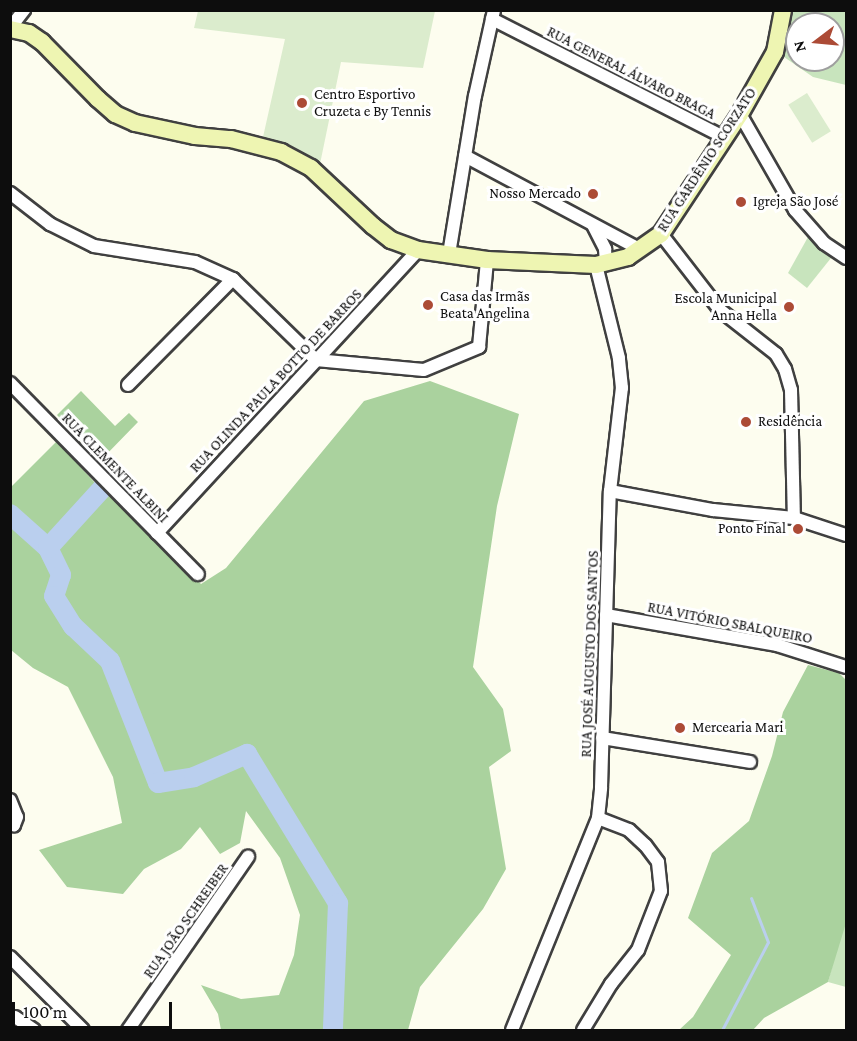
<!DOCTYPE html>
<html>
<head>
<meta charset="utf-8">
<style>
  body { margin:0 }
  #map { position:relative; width:857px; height:1041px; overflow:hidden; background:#fdfdef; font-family:"Crimson Pro",serif }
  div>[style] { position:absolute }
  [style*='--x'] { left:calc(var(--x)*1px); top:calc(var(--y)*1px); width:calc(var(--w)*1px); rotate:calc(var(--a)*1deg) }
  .green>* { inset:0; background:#c8e4bd }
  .forest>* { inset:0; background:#aad29e }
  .pitch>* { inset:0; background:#dbeccd; transform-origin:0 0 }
  .stream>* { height:3px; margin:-1.5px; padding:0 1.5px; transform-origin:1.5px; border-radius:1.5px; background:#bacfee }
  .river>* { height:20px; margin:-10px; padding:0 10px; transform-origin:10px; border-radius:10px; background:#bacfee }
  .roads { filter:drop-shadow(2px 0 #404040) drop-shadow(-2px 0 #404040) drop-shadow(0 2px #404040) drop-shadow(0 -2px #404040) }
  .street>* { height:12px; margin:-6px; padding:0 6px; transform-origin:6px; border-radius:6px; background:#fff }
  .secondary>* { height:16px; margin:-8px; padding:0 8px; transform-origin:8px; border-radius:8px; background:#eef5b2 }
  .dots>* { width:16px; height:16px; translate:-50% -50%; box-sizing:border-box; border:3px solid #fff; border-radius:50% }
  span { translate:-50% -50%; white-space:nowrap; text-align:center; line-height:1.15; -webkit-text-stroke:6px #fff; paint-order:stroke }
  .street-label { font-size:15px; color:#0d0d0d }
  .poi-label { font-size:15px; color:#0d0d0d }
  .left { translate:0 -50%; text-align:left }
  .right { translate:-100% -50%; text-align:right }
  .frame { position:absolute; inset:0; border:12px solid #0d0d0d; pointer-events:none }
  .north { position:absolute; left:785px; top:12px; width:60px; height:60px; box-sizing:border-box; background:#fff; border:2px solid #9e9e9e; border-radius:50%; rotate:254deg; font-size:16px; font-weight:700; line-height:24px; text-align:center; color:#0d0d0d }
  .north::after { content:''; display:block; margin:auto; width:21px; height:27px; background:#ac4b36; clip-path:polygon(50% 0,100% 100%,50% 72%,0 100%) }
  .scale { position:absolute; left:12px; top:1002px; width:160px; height:27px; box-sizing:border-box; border:3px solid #0d0d0d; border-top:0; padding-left:8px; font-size:18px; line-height:21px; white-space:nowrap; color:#0d0d0d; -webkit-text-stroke:4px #fff; paint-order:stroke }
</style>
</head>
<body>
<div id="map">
  <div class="green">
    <i style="clip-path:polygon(evenodd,790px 11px,846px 11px,846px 85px,813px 77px,784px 57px,790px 11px,797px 24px,833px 24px,833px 60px,797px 60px,797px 24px)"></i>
    <i style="clip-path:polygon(808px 237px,831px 258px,807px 288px,788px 273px)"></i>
    <i style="clip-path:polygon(846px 915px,846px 987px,828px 982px)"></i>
  </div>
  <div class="forest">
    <i style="clip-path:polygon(430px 381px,519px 414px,497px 506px,473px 667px,503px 709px,511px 751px,489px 767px,506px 869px,483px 909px,420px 987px,408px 1030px,221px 1030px,218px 1014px,201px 985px,241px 999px,279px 995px,294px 955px,300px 915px,280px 858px,246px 811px,240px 843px,220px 854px,200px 827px,181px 849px,144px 869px,123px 894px,67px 887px,39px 850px,122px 823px,113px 777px,68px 687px,33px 668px,11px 650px,11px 487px,57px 441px,96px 484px,133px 513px,201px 584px,226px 568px,364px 401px)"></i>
    <i style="clip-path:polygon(81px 391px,115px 426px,129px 413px,138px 422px,101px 460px,57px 415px)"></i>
    <i style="clip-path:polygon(808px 665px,839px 673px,846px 680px,846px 923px,828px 982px,764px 1018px,753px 1030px,679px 1030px,693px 1017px,731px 955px,688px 918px,712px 853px,749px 821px,772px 756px,783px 712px)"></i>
  </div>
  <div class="pitch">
    <i style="clip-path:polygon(198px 11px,435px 11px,423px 68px,341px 62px,320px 164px,263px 137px,285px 39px,194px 28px)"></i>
    <i style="left:807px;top:93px;width:45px;height:22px;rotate:58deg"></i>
  </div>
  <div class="stream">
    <i style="--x:722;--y:1030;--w:99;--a:-62.4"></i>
    <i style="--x:768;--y:942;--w:47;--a:-111.1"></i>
  </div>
  <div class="river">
    <i style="--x:10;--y:514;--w:51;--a:41.8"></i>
    <i style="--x:48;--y:548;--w:30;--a:64"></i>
    <i style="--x:61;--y:575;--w:22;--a:108"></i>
    <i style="--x:54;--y:596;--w:36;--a:58"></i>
    <i style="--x:73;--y:626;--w:51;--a:43.4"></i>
    <i style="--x:110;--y:661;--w:131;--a:68.5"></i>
    <i style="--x:158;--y:783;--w:36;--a:-9"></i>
    <i style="--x:194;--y:777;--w:58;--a:-23.5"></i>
    <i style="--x:247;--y:754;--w:175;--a:58.6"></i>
    <i style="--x:338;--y:903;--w:127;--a:92.3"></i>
    <i style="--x:48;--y:548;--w:89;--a:-47.7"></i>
  </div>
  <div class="roads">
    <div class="street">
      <i style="--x:492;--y:19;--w:260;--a:27"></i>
      <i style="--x:10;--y:28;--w:23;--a:-52"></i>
      <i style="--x:740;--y:114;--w:111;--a:60.2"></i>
      <i style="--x:795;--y:210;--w:44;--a:48.7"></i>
      <i style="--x:824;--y:243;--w:27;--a:34"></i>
      <i style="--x:465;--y:156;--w:197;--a:28.1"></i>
      <i style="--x:10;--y:193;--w:51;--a:37.8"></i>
      <i style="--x:50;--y:224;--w:49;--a:26.6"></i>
      <i style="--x:94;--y:246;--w:102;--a:9"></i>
      <i style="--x:195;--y:262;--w:42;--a:24.1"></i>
      <i style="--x:233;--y:279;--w:116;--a:44.3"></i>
      <i style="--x:316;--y:360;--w:108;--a:5.3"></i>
      <i style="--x:424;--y:370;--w:60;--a:-22.7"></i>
      <i style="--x:479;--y:347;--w:87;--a:-84.7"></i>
      <i style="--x:593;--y:225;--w:27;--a:63"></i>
      <i style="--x:605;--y:249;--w:15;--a:86"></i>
      <i style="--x:661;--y:234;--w:96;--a:52.2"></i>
      <i style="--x:720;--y:310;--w:71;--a:38.2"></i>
      <i style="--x:776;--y:354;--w:17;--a:59"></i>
      <i style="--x:785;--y:369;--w:22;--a:74"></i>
      <i style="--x:791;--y:390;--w:128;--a:88.7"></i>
      <i style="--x:449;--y:254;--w:160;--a:-80.7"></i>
      <i style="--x:475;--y:96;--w:88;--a:-77.5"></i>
      <i style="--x:10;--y:383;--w:268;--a:45.5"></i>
      <i style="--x:128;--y:385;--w:149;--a:-45.3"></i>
      <i style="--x:610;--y:491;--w:105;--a:10.5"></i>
      <i style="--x:713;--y:510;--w:81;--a:5.6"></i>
      <i style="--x:794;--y:518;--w:55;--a:18.1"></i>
      <i style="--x:157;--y:533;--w:385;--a:-47.3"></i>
      <i style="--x:606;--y:615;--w:174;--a:10"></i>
      <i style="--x:777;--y:645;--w:72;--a:17.7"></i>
      <i style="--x:602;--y:738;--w:150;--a:9.2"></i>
      <i style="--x:10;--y:800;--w:18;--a:68"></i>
      <i style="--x:17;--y:817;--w:9;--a:111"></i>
      <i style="--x:14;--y:825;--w:4;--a:180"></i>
      <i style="--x:10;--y:957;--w:103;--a:45"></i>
      <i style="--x:15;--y:1017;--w:23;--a:34"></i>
      <i style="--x:128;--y:1030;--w:211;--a:-55.3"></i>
      <i style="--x:512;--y:1030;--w:229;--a:-67.9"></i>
      <i style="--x:598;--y:818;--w:30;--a:-84"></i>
      <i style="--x:601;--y:788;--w:297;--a:-88.3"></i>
      <i style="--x:610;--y:491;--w:104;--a:-83.4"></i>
      <i style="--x:622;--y:388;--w:30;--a:-96"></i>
      <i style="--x:619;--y:358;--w:96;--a:-103.9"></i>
      <i style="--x:583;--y:1030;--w:54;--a:-58.7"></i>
      <i style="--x:611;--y:984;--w:43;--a:-51.5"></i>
      <i style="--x:638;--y:950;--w:63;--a:-68.7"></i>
      <i style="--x:661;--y:891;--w:29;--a:-96"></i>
      <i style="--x:658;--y:862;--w:21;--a:-127"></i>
      <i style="--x:645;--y:845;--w:22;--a:-137"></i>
      <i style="--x:629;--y:830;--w:33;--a:-159"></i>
    </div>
    <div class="secondary">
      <i style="--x:10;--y:29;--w:19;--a:12"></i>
      <i style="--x:29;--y:33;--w:16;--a:35"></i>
      <i style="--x:42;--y:42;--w:80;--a:45.5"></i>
      <i style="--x:98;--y:99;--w:23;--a:41"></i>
      <i style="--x:115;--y:114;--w:22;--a:24"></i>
      <i style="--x:135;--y:123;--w:61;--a:12.2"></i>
      <i style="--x:195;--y:136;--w:36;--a:5"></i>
      <i style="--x:231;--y:139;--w:52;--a:14.6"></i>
      <i style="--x:281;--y:152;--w:34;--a:28"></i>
      <i style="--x:311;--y:168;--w:85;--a:43.1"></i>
      <i style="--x:373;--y:226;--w:23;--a:38"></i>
      <i style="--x:391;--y:240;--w:29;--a:20"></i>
      <i style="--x:418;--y:250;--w:70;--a:8.2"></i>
      <i style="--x:487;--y:260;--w:109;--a:2.6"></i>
      <i style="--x:596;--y:265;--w:33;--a:-14"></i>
      <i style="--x:628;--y:257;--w:40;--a:-34.9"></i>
      <i style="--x:661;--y:234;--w:144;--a:-56.6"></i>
      <i style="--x:740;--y:114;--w:71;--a:-60.6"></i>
      <i style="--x:775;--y:52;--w:43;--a:-79.2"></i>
    </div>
  </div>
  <div class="dots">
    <i style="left:302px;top:103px;background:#ac4b36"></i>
    <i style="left:593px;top:194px;background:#ac4b36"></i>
    <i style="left:741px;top:202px;background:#ac4b36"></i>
    <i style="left:428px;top:305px;background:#ac4b36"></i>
    <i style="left:789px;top:307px;background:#ac4b36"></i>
    <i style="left:746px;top:422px;background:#ac4b36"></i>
    <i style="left:798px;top:529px;background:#ac4b36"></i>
    <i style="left:680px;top:728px;background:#ac4b36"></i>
  </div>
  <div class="street-label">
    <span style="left:631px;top:73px;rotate:27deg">RUA GENERAL ÁLVARO BRAGA</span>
    <span style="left:707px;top:160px;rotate:-57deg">RUA GARDÊNIO SCORZATO</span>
    <span style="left:276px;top:381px;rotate:-47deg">RUA OLINDA PAULA BOTTO DE BARROS</span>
    <span style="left:115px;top:468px;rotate:46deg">RUA CLEMENTE ALBINI</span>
    <span style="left:730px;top:623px;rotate:11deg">RUA VITÓRIO SBALQUEIRO</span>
    <span style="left:590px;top:654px;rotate:-88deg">RUA JOSÉ AUGUSTO DOS SANTOS</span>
    <span style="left:186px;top:921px;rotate:-55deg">RUA JOÃO SCHREIBER</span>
  </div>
  <div class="poi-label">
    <span class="left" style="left:314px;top:103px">Centro Esportivo<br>Cruzeta e By Tennis</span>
    <span class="right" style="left:581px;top:194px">Nosso Mercado</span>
    <span class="left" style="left:753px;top:202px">Igreja São José</span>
    <span class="left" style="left:440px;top:305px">Casa das Irmãs<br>Beata Angelina</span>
    <span class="right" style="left:777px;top:307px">Escola Municipal<br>Anna Hella</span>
    <span class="left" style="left:758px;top:422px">Residência</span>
    <span class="right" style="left:786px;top:529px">Ponto Final</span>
    <span class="left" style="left:692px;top:728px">Mercearia Mari</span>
  </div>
  <div class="frame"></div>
  <div class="north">N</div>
  <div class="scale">100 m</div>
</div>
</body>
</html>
